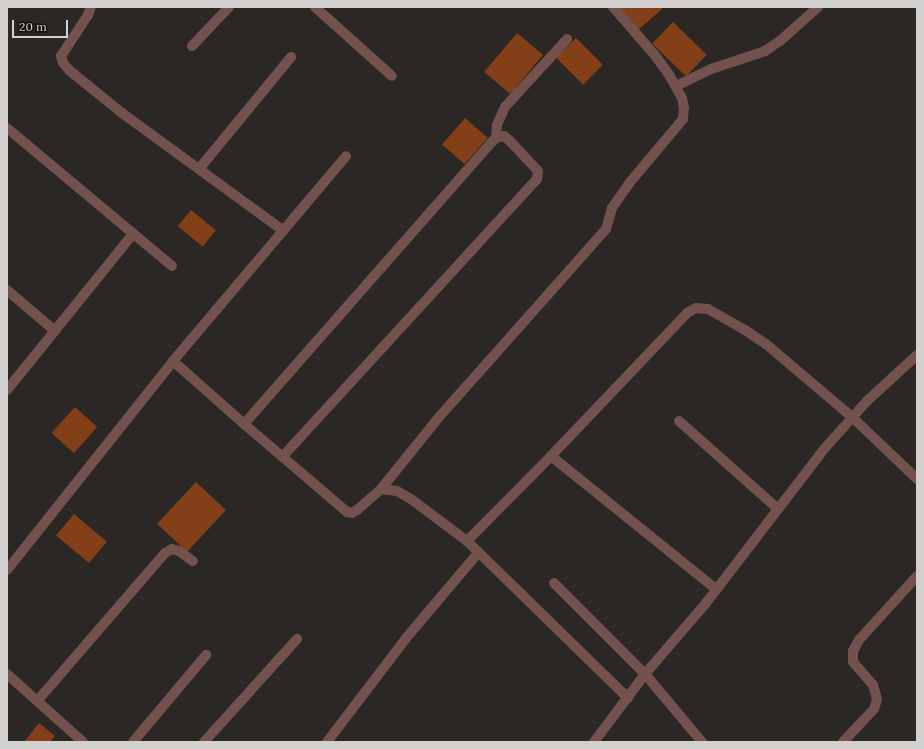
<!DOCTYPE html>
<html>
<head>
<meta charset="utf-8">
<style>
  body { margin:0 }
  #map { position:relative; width:924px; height:749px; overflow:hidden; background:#2b2724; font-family:Lora,serif }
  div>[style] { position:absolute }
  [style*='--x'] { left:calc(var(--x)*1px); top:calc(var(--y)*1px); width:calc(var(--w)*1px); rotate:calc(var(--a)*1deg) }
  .building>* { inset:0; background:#834018; transform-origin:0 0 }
  .minor>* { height:10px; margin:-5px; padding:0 5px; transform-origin:5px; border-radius:5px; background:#73514d }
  span { translate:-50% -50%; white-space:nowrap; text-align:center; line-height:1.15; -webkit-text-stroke:4px #12100f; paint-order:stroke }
  .frame { position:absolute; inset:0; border:8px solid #d3d1cf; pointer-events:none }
  .scale { position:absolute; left:12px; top:20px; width:56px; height:18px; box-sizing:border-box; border:2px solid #d3d1cf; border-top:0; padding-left:5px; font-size:12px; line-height:14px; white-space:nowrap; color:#d3d1cf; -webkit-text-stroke:3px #12100f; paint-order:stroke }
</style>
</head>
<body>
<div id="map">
  <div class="building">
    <i style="clip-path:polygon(619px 7px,660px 7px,662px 9px,638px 30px)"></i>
    <i style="left:673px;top:22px;width:47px;height:30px;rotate:44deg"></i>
    <i style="left:517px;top:33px;width:34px;height:51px;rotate:40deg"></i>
    <i style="left:576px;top:38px;width:38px;height:28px;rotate:45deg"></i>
    <i style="left:465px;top:118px;width:30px;height:35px;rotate:41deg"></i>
    <i style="left:191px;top:210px;width:32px;height:21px;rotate:39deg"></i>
    <i style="left:75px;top:407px;width:30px;height:35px;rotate:42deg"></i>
    <i style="left:196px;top:482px;width:41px;height:57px;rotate:43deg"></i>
    <i style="left:74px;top:514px;width:43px;height:28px;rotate:40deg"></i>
    <i style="clip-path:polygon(39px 723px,55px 736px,50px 742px,24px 742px)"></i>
  </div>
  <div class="minor">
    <i style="--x:91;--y:7;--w:9;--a:111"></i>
    <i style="--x:88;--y:15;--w:49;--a:123.4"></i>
    <i style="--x:61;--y:56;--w:7;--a:74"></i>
    <i style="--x:63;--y:63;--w:9;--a:49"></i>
    <i style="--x:69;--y:70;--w:68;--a:39.1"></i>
    <i style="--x:122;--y:113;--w:200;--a:36.1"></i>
    <i style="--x:315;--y:7;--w:103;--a:41.9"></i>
    <i style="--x:192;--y:46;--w:54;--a:-46.5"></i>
    <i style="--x:676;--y:86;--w:39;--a:-26"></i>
    <i style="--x:711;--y:69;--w:57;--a:-18.4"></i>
    <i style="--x:765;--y:51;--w:18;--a:-34"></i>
    <i style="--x:780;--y:41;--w:51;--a:-41.8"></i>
    <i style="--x:7;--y:128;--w:215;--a:39.9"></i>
    <i style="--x:496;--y:138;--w:13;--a:-86"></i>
    <i style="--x:497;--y:125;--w:20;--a:-66"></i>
    <i style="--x:505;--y:107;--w:92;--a:-47.6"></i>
    <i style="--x:199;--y:169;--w:145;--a:-50.6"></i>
    <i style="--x:7;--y:290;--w:63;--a:40.5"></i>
    <i style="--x:173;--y:361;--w:95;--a:41.6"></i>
    <i style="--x:244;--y:424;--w:376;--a:-48.7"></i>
    <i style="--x:492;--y:142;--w:6;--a:-45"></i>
    <i style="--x:496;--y:138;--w:8;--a:-14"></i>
    <i style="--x:504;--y:136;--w:6;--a:39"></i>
    <i style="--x:509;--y:140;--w:42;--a:46.9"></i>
    <i style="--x:538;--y:171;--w:8;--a:97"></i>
    <i style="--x:537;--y:179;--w:377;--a:132.5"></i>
    <i style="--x:7;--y:390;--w:201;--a:-51.1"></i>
    <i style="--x:679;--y:421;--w:132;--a:41.6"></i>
    <i style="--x:244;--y:424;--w:135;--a:40.5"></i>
    <i style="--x:347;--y:512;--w:5;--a:11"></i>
    <i style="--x:352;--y:513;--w:6;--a:-31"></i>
    <i style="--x:357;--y:510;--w:32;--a:-41"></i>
    <i style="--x:381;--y:489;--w:16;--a:7"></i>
    <i style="--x:397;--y:491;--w:16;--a:30"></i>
    <i style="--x:411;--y:499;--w:70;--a:36.9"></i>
    <i style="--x:467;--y:541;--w:225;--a:44.3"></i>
    <i style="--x:551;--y:456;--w:212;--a:38.9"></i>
    <i style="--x:381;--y:489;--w:94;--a:-51.1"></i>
    <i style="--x:440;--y:416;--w:250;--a:-48.4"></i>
    <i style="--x:606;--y:229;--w:22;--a:-74"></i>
    <i style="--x:612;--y:208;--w:33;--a:-55"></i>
    <i style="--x:631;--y:181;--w:81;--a:-50"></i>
    <i style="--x:683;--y:119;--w:11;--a:-85"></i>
    <i style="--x:684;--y:108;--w:10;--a:-101"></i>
    <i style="--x:682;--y:98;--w:25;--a:-119"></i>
    <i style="--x:670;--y:76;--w:29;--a:-126"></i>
    <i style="--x:653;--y:53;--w:61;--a:-131"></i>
    <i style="--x:467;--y:541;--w:120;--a:-45.3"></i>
    <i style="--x:551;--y:456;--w:197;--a:-46.4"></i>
    <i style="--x:687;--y:313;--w:10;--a:-29"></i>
    <i style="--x:696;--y:308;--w:12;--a:5"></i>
    <i style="--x:708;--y:309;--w:43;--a:29.6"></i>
    <i style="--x:745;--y:330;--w:25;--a:34"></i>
    <i style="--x:766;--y:344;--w:113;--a:40.3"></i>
    <i style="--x:852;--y:417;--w:90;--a:43.6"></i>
    <i style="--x:7;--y:570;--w:267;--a:-51.5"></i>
    <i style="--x:173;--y:361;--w:268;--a:-49.8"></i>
    <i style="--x:554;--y:583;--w:129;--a:45"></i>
    <i style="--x:645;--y:674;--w:89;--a:50"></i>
    <i style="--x:7;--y:674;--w:102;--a:41.8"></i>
    <i style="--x:38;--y:700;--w:194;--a:-49.2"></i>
    <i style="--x:165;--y:553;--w:8;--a:-30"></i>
    <i style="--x:172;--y:549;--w:7;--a:16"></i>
    <i style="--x:179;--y:551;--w:17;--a:36"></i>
    <i style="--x:133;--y:742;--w:114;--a:-50"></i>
    <i style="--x:204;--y:742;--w:139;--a:-47.9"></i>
    <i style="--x:327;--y:742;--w:132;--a:-52.7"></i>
    <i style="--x:407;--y:637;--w:110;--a:-49.8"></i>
    <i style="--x:594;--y:742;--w:85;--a:-53.1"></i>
    <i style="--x:645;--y:674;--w:94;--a:-49.3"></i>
    <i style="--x:706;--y:603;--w:195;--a:-52.5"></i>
    <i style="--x:825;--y:448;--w:63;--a:-48.2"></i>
    <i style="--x:867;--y:401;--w:68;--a:-42.6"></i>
    <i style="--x:843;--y:742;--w:45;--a:-46.8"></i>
    <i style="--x:874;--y:709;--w:10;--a:-73"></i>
    <i style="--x:877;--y:699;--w:15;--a:-106"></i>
    <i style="--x:873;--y:685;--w:30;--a:-131"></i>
    <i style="--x:853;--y:662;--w:11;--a:-90"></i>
    <i style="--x:853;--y:651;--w:13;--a:-61"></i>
    <i style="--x:859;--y:640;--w:86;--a:-47.8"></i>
  </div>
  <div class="frame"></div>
  <div class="scale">20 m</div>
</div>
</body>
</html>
